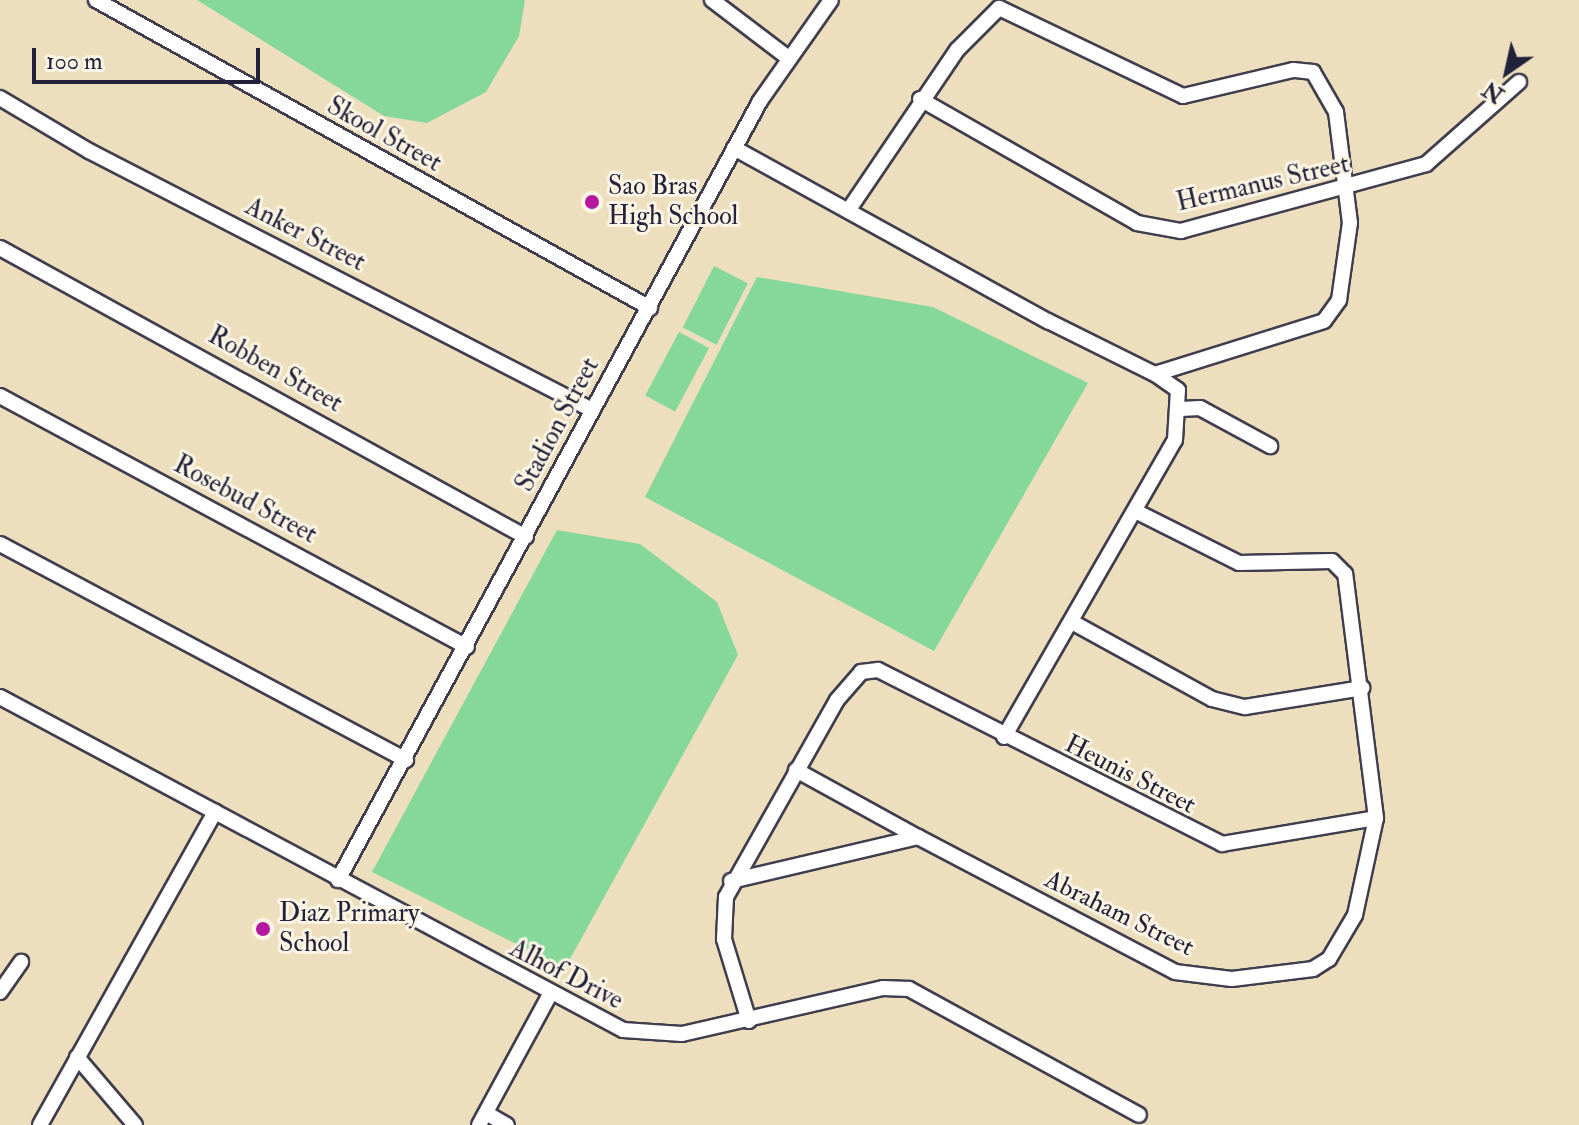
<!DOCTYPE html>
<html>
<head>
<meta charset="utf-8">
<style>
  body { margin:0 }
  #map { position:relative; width:1579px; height:1125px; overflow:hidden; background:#eddfbd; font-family:"IM FELL Double Pica",serif }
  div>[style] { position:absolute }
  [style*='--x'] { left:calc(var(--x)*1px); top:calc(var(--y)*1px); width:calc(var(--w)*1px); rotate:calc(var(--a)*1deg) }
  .green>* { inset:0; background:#85d89a; transform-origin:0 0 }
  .roads { filter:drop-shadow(2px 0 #403e4e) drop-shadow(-2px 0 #403e4e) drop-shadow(0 2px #403e4e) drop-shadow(0 -2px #403e4e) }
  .street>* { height:14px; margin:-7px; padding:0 7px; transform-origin:7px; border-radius:7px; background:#fff }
  .dots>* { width:22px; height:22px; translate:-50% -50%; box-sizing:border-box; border:4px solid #fcf5e5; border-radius:50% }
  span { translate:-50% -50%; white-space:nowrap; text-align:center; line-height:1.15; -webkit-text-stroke:6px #fcf5e5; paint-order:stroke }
  .street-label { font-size:26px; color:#22223b }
  .poi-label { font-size:26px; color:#22223b }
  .left { translate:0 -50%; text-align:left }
  .north { position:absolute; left:1467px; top:32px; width:80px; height:80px; -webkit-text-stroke:6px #fcf5e5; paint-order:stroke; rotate:214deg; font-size:22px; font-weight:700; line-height:32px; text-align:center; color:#22223b }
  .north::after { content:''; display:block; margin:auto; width:28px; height:36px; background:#22223b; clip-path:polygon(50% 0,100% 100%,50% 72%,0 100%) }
  .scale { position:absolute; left:32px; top:48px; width:228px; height:36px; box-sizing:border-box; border:4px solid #22223b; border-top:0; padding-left:10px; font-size:24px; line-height:28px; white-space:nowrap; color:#22223b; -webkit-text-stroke:6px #fcf5e5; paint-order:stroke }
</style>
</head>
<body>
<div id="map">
  <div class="green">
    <i style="clip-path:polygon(197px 0,525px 0,519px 36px,486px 92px,427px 123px,384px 116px)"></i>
    <i style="left:714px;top:266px;width:38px;height:69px;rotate:27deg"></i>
    <i style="clip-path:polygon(757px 277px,933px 307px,1088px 383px,934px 651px,645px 497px)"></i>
    <i style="left:679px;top:332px;width:34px;height:72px;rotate:28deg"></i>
    <i style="clip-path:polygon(557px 530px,640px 544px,717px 602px,738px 655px,565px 968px,372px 872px)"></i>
  </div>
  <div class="roads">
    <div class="street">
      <i style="--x:96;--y:0;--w:634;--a:29.07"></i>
      <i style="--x:712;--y:0;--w:94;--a:37.2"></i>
      <i style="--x:0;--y:98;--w:104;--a:30.8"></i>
      <i style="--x:89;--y:151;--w:566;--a:27.24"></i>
      <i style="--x:920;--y:99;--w:250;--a:29.7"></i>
      <i style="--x:1137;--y:223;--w:45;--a:10.3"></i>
      <i style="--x:1181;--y:231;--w:254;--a:-15.3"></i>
      <i style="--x:1426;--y:164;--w:124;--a:-41.4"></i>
      <i style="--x:734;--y:148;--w:359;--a:28.9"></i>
      <i style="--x:1048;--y:321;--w:119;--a:26.4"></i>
      <i style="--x:1155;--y:374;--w:177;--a:-17.4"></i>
      <i style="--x:1324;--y:321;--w:26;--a:-54"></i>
      <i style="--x:1339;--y:300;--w:78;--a:-81.9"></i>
      <i style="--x:1350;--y:223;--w:112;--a:-97.2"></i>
      <i style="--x:1336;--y:112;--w:46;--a:-119.9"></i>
      <i style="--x:1313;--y:72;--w:20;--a:-174"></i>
      <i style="--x:1293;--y:70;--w:113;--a:166.7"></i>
      <i style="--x:1183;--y:96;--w:204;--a:-154.4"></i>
      <i style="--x:999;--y:8;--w:59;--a:135"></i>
      <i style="--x:957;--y:50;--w:194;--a:124.1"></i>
      <i style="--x:0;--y:248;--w:600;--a:28.79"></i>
      <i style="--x:0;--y:396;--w:530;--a:28.26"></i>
      <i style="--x:1181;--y:409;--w:19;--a:-3"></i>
      <i style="--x:1200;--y:408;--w:80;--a:28.5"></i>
      <i style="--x:0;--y:544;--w:460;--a:28"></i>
      <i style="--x:1072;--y:622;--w:160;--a:28.8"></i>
      <i style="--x:1212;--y:699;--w:34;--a:14"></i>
      <i style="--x:1245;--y:707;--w:119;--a:-9.2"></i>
      <i style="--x:0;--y:697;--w:706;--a:28.12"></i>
      <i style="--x:623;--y:1030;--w:59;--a:3.9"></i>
      <i style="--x:682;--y:1034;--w:206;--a:-12.9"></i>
      <i style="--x:883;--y:988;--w:26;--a:2"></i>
      <i style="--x:909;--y:989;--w:262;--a:28.7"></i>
      <i style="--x:1004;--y:737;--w:343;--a:-60.1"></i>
      <i style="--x:1175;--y:440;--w:50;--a:-86.6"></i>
      <i style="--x:1178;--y:390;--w:28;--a:-145"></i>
      <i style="--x:796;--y:770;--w:139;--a:28.8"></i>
      <i style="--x:338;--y:880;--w:886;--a:-61.55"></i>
      <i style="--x:760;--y:101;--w:123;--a:-54.9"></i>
      <i style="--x:731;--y:881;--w:192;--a:-13.2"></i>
      <i style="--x:918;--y:837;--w:290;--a:27.7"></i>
      <i style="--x:1175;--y:972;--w:57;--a:7"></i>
      <i style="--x:1232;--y:979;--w:82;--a:-7"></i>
      <i style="--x:1313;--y:969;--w:19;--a:-32"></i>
      <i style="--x:1329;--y:959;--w:51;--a:-59.4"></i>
      <i style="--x:1355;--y:915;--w:99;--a:-77.8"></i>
      <i style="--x:1376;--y:818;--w:246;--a:-97.2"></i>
      <i style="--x:1345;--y:574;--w:18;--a:-135"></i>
      <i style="--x:1332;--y:561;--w:93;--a:178.8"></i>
      <i style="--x:1239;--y:563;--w:116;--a:-153.4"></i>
      <i style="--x:0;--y:992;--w:37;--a:-55"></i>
      <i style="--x:749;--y:1021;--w:86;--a:-107"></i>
      <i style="--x:724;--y:939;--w:42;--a:-87.3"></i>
      <i style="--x:726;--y:897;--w:226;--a:-60.6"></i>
      <i style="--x:837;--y:700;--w:37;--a:-49"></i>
      <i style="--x:861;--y:672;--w:17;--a:-7"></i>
      <i style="--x:878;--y:670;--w:386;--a:26.8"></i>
      <i style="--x:1222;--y:844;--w:156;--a:-9.6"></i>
      <i style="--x:77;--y:1057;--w:89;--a:49.5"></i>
      <i style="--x:486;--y:1113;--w:24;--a:30"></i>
      <i style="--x:40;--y:1125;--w:359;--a:-60.8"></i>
      <i style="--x:479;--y:1125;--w:147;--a:-61.5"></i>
    </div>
  </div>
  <div class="dots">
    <i style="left:592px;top:202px;background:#b5179e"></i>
    <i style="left:263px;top:929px;background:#b5179e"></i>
  </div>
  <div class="street-label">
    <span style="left:384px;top:135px;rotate:29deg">Skool Street</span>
    <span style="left:1263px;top:184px;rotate:-13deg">Hermanus Street</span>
    <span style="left:305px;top:235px;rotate:27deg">Anker Street</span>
    <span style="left:275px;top:370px;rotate:29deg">Robben Street</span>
    <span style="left:558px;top:425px;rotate:-62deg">Stadion Street</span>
    <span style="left:245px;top:500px;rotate:28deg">Rosebud Street</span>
    <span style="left:1130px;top:775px;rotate:27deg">Heunis Street</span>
    <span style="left:1119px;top:914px;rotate:26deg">Abraham Street</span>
    <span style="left:566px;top:975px;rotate:27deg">Alhof Drive</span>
  </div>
  <div class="poi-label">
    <span class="left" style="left:608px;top:202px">Sao Bras<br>High School</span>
    <span class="left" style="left:279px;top:929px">Diaz Primary<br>School</span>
  </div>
  <div class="north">N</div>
  <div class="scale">100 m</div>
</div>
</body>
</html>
